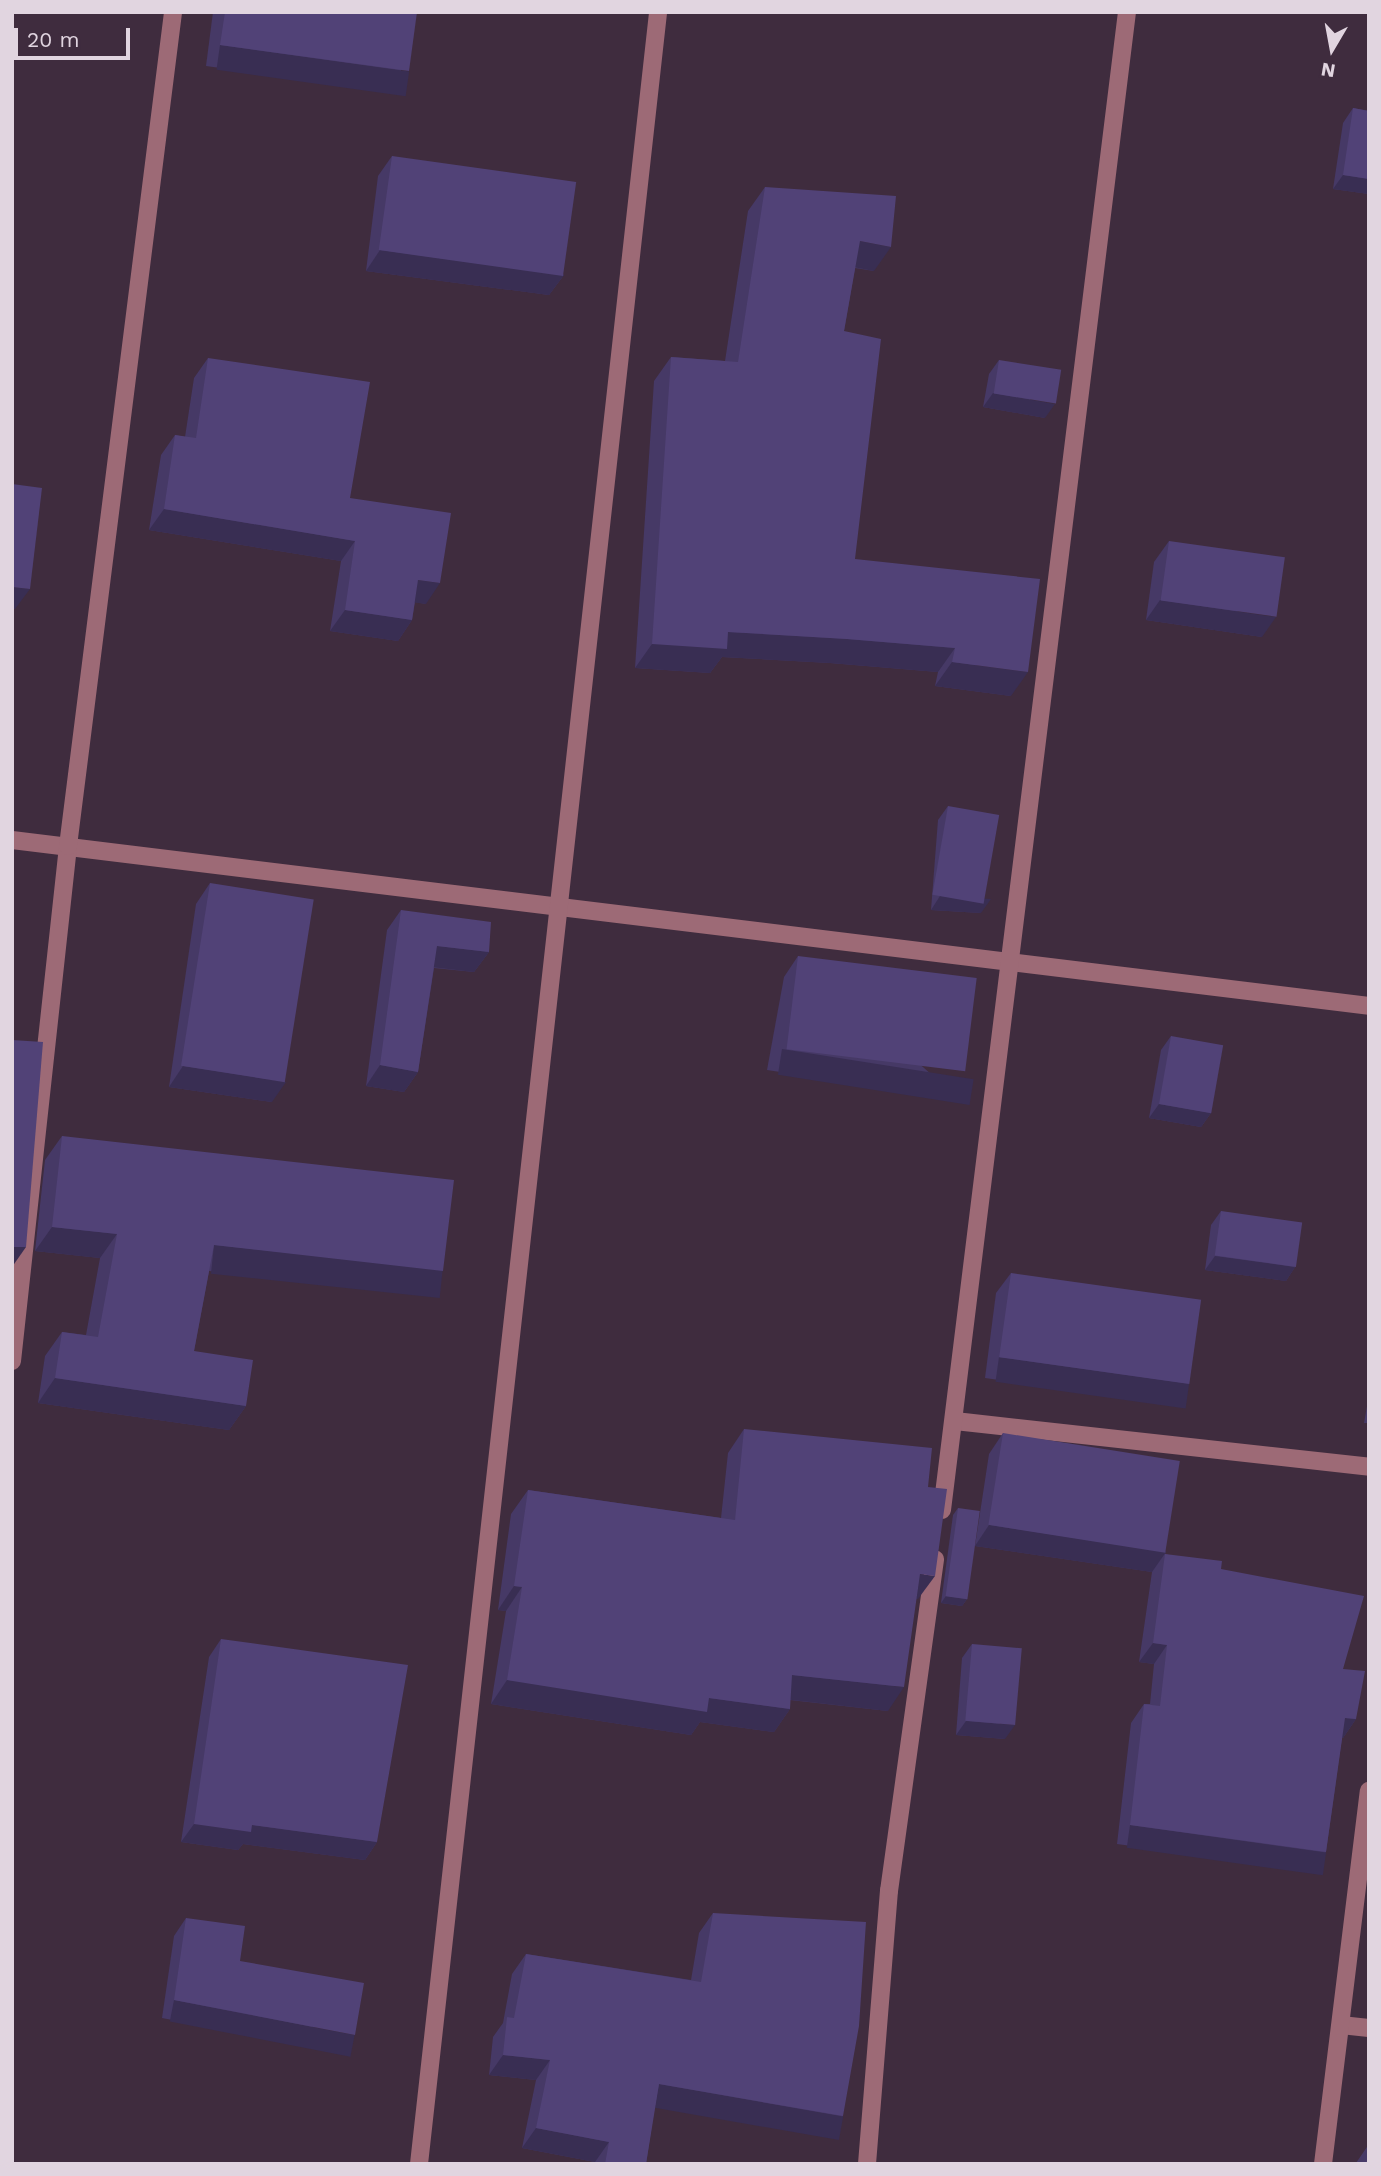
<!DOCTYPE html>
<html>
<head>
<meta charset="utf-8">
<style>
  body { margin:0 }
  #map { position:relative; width:1381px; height:2176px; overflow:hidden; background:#3f2c3e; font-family:"Work Sans",sans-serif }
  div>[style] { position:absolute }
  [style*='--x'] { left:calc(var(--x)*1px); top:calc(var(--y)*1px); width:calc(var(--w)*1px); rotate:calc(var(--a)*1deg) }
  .minor>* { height:18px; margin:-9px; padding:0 9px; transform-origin:9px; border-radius:9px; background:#9d6a76 }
  .wall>* { inset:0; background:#463966 }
  .shaded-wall>* { inset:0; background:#392e53; transform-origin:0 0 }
  .building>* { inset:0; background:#514277; transform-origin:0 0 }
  span { translate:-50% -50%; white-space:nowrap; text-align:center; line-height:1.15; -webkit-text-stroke:6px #3f2c3e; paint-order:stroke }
  .frame { position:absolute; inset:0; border:14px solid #e1d5e0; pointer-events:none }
  .north { position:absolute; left:1297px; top:14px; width:70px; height:70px; -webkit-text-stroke:5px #3f2c3e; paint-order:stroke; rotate:190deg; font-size:19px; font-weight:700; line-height:28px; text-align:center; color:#e1d5e0 }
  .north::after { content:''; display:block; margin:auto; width:24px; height:32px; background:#e1d5e0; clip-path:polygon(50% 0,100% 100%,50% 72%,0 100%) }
  .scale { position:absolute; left:14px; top:28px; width:116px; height:32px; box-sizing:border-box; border:4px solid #e1d5e0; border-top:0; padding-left:9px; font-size:21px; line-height:24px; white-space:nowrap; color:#e1d5e0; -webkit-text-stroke:5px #3f2c3e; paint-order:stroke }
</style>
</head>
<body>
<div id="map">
  <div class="minor">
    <i style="--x:12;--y:840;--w:1367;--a:6.97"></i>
    <i style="--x:12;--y:1361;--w:518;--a:-83.79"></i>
    <i style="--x:68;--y:846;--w:841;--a:-82.82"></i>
    <i style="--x:955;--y:1421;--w:417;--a:6.3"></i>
    <i style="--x:942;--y:1510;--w:1509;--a:-82.96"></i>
    <i style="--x:1341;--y:2025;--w:28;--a:6"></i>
    <i style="--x:419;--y:2164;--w:2165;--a:-83.66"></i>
    <i style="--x:867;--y:2164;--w:274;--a:-85.4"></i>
    <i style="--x:889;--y:1891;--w:335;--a:-82.1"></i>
    <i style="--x:1323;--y:2164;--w:376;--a:-83"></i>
  </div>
  <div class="wall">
    <i style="clip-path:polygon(213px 12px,417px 12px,395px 92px,206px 66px)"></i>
    <i style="clip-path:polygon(1353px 108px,1369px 111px,1369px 194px,1333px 189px,1343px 123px)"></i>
    <i style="clip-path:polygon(392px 156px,564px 275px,549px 295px,366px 271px,378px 176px)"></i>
    <i style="clip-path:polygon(765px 187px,874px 271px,855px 268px,844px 331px,855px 559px,1011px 696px,935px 686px,938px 672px,830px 663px,722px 657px,710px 673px,635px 668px,654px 381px,671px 357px,725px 361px,748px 211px)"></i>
    <i style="clip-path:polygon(208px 358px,350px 498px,426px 604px,415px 602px,412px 620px,398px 641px,330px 631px,341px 561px,149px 530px,161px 455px,175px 435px,185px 437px,194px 378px)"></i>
    <i style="clip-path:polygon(999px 360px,1045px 418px,983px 407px,989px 374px)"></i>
    <i style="clip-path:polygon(1169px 541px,1262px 637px,1146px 620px,1154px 562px)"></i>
    <i style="clip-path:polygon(948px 806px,981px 913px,931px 910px,938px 820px)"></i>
    <i style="clip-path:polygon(210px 883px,272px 1102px,169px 1087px,196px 904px)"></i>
    <i style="clip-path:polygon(401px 910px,489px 952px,474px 972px,434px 968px,418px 1072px,404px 1092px,366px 1086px,387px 930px)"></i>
    <i style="clip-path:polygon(798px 956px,959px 1099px,767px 1070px,784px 977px)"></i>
    <i style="clip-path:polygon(1171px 1036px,1211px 1113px,1201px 1127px,1149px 1118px,1161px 1050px)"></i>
    <i style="clip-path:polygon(62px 1136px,426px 1295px,209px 1271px,194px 1351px,246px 1406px,229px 1430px,38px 1403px,45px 1356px,62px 1332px,86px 1335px,100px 1258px,35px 1251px,45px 1160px)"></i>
    <i style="clip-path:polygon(1221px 1211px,1295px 1267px,1286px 1281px,1205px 1270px,1211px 1225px)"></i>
    <i style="clip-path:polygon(1011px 1273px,1189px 1384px,1174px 1405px,985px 1378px,996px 1293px)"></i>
    <i style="clip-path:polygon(1369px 1395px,1369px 1423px,1364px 1423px)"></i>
    <i style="clip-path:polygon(744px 1429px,918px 1599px,916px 1599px,888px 1711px,790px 1700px,790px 1709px,774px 1732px,700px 1722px,691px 1735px,491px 1704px,506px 1611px,498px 1610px,511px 1514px,528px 1490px,721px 1518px,728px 1453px)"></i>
    <i style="clip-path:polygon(1003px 1433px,1166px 1552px,1165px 1554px,1221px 1569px,1343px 1669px,1356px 1719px,1343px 1738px,1342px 1738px,1326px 1852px,1313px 1871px,1117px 1844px,1131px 1723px,1144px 1704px,1150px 1704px,1154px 1664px,1139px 1662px,1152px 1572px,975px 1546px,989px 1454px)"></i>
    <i style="clip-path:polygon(958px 1508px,967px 1599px,962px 1606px,941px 1603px,953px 1515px)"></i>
    <i style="clip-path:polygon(221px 1639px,377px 1842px,365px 1860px,243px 1844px,238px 1850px,181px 1842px,209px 1657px)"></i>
    <i style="clip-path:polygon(972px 1644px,1005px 1739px,956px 1735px,962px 1658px)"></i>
    <i style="clip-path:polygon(713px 1913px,843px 2116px,829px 2136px,655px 2105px,646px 2164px,594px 2164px,595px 2162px,522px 2148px,536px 2080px,489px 2075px,493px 2037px,503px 2023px,512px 1974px,526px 1954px,691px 1980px,699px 1933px)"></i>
    <i style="clip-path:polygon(186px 1918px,240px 1961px,342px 2053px,162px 2018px,174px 1936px)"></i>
    <i style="clip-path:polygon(1369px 2144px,1369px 2164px,1355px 2164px,1356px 2163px)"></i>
  </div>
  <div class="shaded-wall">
    <i style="left:220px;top:45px;width:191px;height:25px;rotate:8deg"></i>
    <i style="clip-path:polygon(1343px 175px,1369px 179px,1369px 194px,1333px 189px)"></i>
    <i style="clip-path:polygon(860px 241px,891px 247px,874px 271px,843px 265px)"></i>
    <i style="clip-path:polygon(380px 250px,564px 275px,549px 295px,366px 271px)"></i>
    <i style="clip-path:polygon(993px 393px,1055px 404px,1045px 418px,983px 407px)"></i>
    <i style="clip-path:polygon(164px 509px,355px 541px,341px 561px,149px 530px)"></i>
    <i style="clip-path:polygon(418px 580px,440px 583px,426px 604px,404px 601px)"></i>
    <i style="clip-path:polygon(12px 587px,30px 589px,15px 609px,12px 609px)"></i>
    <i style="clip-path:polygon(1160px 600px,1276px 617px,1262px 637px,1146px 620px)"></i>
    <i style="clip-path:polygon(345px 610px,412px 620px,398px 641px,330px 631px)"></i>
    <i style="clip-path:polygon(728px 632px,847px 639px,955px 648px,938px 672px,830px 663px,722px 657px,710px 673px,635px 668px,652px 644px)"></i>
    <i style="clip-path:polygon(952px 662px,1028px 672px,1011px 696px,935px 686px)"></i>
    <i style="clip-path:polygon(940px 896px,991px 899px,981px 913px,931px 910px)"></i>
    <i style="clip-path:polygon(437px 946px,489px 952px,474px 972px,423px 966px)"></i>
    <i style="left:782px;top:1049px;width:194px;height:26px;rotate:9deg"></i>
    <i style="clip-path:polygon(380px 1065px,418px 1072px,404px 1092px,366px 1086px)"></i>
    <i style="clip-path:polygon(183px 1066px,286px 1082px,272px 1102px,169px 1087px)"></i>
    <i style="clip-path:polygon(1159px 1104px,1211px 1113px,1201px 1127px,1149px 1118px)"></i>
    <i style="clip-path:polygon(52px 1227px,117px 1234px,100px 1258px,35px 1251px)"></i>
    <i style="left:214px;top:1245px;width:230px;height:29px;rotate:6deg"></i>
    <i style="clip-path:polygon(12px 1247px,26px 1247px,12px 1267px)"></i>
    <i style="clip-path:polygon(1215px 1256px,1295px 1267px,1286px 1281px,1205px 1270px)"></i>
    <i style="left:999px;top:1357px;width:192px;height:25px;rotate:8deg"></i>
    <i style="clip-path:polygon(55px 1378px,246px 1406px,229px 1430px,38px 1403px)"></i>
    <i style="clip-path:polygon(989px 1525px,1166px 1552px,1152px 1572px,975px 1546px)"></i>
    <i style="clip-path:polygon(920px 1574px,935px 1576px,918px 1599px,903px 1597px)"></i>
    <i style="clip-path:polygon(514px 1586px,522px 1587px,506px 1611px,498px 1610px)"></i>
    <i style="clip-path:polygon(946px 1596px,967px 1599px,962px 1606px,941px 1603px)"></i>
    <i style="clip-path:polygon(1153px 1643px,1167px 1645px,1154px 1664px,1139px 1662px)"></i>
    <i style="clip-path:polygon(792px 1675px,904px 1687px,888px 1711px,775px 1698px)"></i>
    <i style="clip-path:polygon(507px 1680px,709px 1698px,790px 1709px,774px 1732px,700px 1722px,691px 1735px,491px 1704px)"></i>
    <i style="clip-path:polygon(1345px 1718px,1356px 1719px,1343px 1738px,1331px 1736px)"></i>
    <i style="clip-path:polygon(966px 1721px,1015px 1725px,1005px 1739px,956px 1735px)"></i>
    <i style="clip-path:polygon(194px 1824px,252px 1825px,377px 1842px,365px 1860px,243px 1844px,238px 1850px,181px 1842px)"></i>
    <i style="left:1130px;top:1825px;width:198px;height:23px;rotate:8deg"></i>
    <i style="left:174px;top:2000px;width:184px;height:22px;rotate:11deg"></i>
    <i style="clip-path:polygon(503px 2055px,550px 2060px,536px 2080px,489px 2075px)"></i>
    <i style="left:659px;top:2084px;width:187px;height:24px;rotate:10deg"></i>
    <i style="clip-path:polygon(536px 2128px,609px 2142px,595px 2162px,522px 2148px)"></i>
  </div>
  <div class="building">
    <i style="clip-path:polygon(225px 12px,417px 12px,409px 71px,220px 45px)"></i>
    <i style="clip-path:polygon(1353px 108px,1369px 111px,1369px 179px,1343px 175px)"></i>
    <i style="left:392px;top:156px;width:186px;height:95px;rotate:8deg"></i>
    <i style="clip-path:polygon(765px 187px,896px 196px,891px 247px,860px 241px,844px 331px,881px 339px,855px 559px,1040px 579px,1028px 672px,952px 662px,955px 648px,847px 639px,728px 632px,727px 649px,652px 644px,671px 357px,738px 362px)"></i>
    <i style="clip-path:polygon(208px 358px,370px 382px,350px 498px,451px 513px,440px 583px,418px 580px,412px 620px,345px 610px,355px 541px,164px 509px,175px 435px,196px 438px)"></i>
    <i style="left:999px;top:360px;width:63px;height:34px;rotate:9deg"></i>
    <i style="clip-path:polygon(12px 484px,42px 488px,30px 589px,12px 587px)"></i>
    <i style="left:1169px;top:541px;width:117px;height:60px;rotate:8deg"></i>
    <i style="left:948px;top:806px;width:52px;height:90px;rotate:10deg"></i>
    <i style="left:210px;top:883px;width:105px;height:185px;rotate:9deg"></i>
    <i style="clip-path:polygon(401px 910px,491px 922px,489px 952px,437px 946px,418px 1072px,380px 1065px)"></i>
    <i style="left:798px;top:956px;width:180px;height:94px;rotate:7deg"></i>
    <i style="left:1171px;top:1036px;width:53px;height:69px;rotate:10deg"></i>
    <i style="clip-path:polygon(12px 1040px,43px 1042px,26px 1247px,12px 1247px)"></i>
    <i style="clip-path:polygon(62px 1136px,454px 1180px,443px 1271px,214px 1245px,194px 1351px,253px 1360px,246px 1406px,55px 1378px,62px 1332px,98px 1337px,117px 1234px,52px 1227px)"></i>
    <i style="left:1221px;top:1211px;width:82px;height:45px;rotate:8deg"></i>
    <i style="left:1011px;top:1273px;width:192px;height:85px;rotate:8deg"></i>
    <i style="clip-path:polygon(744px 1429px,932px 1448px,928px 1487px,947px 1489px,935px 1576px,920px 1574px,904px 1687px,792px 1675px,790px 1709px,709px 1698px,707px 1712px,507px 1680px,522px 1587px,514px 1586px,528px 1490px,735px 1520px)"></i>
    <i style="left:1003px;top:1433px;width:179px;height:93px;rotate:9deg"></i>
    <i style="left:958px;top:1508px;width:22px;height:89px;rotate:8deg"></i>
    <i style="clip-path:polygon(1165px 1554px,1222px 1561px,1221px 1569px,1364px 1596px,1343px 1669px,1365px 1671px,1356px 1719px,1345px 1718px,1326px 1852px,1130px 1825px,1144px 1704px,1160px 1706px,1167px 1645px,1153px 1643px)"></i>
    <i style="clip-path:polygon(221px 1639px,408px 1665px,377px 1842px,252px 1825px,251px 1832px,194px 1824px)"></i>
    <i style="left:972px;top:1644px;width:50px;height:77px;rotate:5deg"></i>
    <i style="clip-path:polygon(713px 1913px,866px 1922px,859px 2026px,843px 2116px,659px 2084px,646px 2164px,605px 2164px,609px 2142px,536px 2128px,550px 2060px,503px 2055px,507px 2017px,514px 2018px,526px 1954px,701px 1982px)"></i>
    <i style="clip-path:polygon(186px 1918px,245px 1926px,240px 1961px,364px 1983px,355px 2035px,174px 2000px)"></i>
    <i style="clip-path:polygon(1369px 2149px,1369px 2164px,1366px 2164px)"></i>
  </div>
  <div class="frame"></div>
  <div class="north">N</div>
  <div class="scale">20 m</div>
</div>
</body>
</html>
